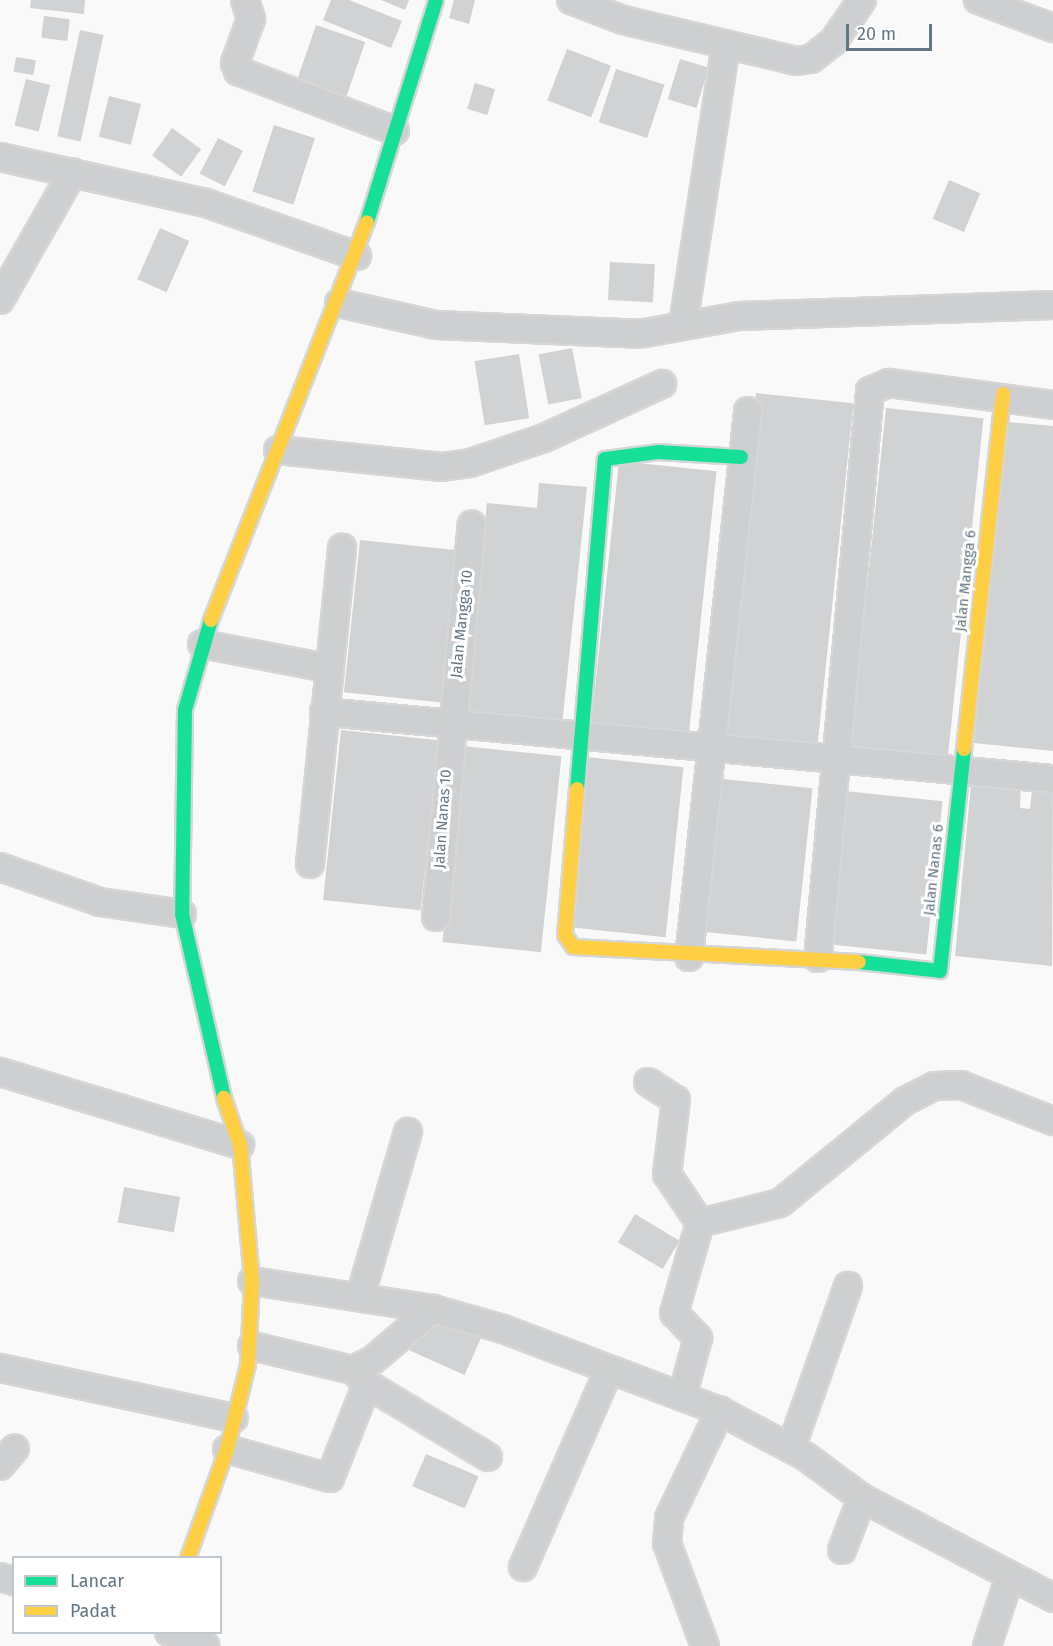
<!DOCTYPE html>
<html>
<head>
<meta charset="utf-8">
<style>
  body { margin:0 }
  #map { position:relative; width:1053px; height:1646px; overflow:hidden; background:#f9f9f9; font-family:"Fira Sans",sans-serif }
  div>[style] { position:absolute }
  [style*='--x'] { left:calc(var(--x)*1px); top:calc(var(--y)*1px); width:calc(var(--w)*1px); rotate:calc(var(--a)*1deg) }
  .building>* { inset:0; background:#d0d2d3; transform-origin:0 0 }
  .roads { filter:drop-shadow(2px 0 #d5d6d7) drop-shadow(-2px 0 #d5d6d7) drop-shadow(0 2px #d5d6d7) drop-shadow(0 -2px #d5d6d7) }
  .street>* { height:26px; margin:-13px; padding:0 13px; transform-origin:13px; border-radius:13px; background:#cecfd0 }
  .fast>* { height:14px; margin:-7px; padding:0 7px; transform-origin:7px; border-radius:7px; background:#16e098 }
  .slow>* { height:14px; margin:-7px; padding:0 7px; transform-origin:7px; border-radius:7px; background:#ffcf43 }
  span { translate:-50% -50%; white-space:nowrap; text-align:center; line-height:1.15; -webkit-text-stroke:6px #fff; paint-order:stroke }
  .street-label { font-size:15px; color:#657683 }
  .legend { position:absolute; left:12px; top:1556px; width:210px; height:78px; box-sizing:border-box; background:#fff; border:2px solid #c1c8cd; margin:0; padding:8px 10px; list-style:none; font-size:18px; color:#657683 }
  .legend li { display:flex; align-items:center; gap:12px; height:30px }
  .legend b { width:30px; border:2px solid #c1c8cd }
  .scale { position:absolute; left:846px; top:24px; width:86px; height:27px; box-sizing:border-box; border:3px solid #657683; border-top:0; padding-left:8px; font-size:18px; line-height:21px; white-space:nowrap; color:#657683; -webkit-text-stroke:4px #fff; paint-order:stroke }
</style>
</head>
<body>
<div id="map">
  <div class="building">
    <i style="clip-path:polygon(31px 0,85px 0,84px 14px,30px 8px)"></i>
    <i style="clip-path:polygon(331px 0,349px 0,402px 21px,391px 48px,323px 20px)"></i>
    <i style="clip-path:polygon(381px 0,409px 0,405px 10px)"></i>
    <i style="clip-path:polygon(454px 0,475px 0,469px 24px,449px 18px)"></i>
    <i style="left:44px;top:16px;width:26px;height:22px;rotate:7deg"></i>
    <i style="left:316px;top:25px;width:52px;height:59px;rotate:19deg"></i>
    <i style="left:80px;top:30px;width:24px;height:109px;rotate:12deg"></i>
    <i style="left:567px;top:49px;width:47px;height:55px;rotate:21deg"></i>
    <i style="left:16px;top:57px;width:20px;height:15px;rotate:9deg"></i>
    <i style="left:680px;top:59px;width:30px;height:42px;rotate:17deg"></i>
    <i style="left:616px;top:69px;width:51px;height:56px;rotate:18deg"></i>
    <i style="left:26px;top:79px;width:25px;height:48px;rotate:14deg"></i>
    <i style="left:475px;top:83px;width:21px;height:27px;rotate:17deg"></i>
    <i style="left:109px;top:96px;width:33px;height:42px;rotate:14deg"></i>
    <i style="left:274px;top:125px;width:43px;height:70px;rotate:18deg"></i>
    <i style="left:172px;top:128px;width:36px;height:34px;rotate:36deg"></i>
    <i style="left:218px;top:138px;width:28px;height:40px;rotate:27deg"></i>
    <i style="left:949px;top:180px;width:34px;height:42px;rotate:23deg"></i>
    <i style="left:160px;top:228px;width:32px;height:56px;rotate:24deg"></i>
    <i style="left:610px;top:262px;width:45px;height:38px;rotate:3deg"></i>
    <i style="left:572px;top:348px;width:51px;height:34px;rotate:79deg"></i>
    <i style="left:519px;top:354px;width:65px;height:45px;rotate:81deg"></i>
    <i style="left:756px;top:393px;width:98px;height:353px;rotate:6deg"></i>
    <i style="left:886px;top:408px;width:98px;height:352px;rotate:6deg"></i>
    <i style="clip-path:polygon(1008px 422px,1053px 426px,1053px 751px,974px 743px)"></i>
    <i style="left:619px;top:461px;width:98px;height:273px;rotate:6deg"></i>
    <i style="clip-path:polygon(539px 483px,587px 487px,562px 725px,465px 715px,487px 503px,537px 508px)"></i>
    <i style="left:360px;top:540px;width:98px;height:153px;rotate:6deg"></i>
    <i style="left:341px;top:730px;width:98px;height:171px;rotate:6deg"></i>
    <i style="left:463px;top:746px;width:99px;height:197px;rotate:6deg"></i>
    <i style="left:586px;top:757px;width:98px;height:171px;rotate:6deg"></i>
    <i style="clip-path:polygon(972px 773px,1021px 779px,1020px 808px,1030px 809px,1033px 779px,1053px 782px,1052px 966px,955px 956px)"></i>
    <i style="left:714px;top:778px;width:99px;height:154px;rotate:6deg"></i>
    <i style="left:845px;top:791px;width:98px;height:154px;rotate:6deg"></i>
    <i style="left:124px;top:1187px;width:57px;height:36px;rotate:10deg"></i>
    <i style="left:635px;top:1214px;width:52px;height:33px;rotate:31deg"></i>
    <i style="left:426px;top:1314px;width:60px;height:40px;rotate:24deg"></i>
    <i style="left:426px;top:1454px;width:57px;height:35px;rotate:23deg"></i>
  </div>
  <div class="roads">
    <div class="street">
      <i style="--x:245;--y:0;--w:20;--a:72"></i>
      <i style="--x:251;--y:19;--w:47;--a:110"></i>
      <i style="--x:235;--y:63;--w:9;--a:69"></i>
      <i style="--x:238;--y:71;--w:168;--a:20.9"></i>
      <i style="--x:571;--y:0;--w:56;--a:21"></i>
      <i style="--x:623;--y:20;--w:178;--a:13.3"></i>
      <i style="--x:796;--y:61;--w:15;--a:-8"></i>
      <i style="--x:811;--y:59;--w:28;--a:-38"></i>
      <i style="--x:833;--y:42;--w:51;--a:-55.4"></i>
      <i style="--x:978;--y:0;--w:80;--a:20.5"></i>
      <i style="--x:0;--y:157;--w:211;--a:12.6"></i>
      <i style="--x:206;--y:203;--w:160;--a:19.3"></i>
      <i style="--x:0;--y:300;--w:147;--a:-60.3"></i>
      <i style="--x:339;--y:303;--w:99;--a:12.8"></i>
      <i style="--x:436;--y:325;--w:203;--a:2.5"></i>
      <i style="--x:639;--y:334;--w:102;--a:-10.2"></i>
      <i style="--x:739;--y:316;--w:314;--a:-2"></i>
      <i style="--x:683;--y:325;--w:284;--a:-81.3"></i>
      <i style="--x:278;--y:450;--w:165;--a:5.9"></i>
      <i style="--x:442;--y:467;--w:28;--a:-8"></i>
      <i style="--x:470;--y:463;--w:78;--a:-18.7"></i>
      <i style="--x:544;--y:438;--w:130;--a:-24.6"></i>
      <i style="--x:202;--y:644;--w:127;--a:10.9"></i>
      <i style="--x:324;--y:712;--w:732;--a:5.25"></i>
      <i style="--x:310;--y:864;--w:318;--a:-84.2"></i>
      <i style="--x:0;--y:867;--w:106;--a:19.3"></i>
      <i style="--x:100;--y:902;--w:83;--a:8.3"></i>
      <i style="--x:436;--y:917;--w:394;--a:-84.8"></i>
      <i style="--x:689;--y:957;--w:549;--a:-83.83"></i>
      <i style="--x:818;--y:958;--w:569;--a:-84.76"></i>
      <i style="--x:870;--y:391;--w:21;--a:-23"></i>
      <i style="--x:889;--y:383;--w:165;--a:7.6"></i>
      <i style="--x:0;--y:1072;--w:251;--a:16.9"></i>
      <i style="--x:648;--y:1082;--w:33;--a:33"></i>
      <i style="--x:676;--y:1100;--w:75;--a:96.9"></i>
      <i style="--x:667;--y:1174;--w:59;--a:56"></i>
      <i style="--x:700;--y:1223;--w:94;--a:106.1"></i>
      <i style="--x:674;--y:1313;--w:35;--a:46"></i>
      <i style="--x:698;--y:1338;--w:61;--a:105.2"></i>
      <i style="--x:700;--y:1223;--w:82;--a:-14"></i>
      <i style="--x:780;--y:1203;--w:161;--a:-39.2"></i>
      <i style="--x:905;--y:1101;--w:33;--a:-27"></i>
      <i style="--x:934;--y:1086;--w:27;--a:-2"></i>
      <i style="--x:961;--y:1085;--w:99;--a:21.4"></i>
      <i style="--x:252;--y:1281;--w:183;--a:8.8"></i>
      <i style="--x:433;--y:1309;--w:73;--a:15.9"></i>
      <i style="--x:503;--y:1329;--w:232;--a:20.7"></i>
      <i style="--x:720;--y:1411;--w:96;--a:27.9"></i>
      <i style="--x:805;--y:1456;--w:71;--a:36.4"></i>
      <i style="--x:862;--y:1498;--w:216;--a:27.6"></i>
      <i style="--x:360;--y:1297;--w:172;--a:-73.8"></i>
      <i style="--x:252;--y:1346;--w:104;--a:13.4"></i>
      <i style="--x:0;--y:1368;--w:239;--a:12.1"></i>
      <i style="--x:367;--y:1384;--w:141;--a:31.1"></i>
      <i style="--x:791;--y:1448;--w:172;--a:-70.6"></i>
      <i style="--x:227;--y:1449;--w:107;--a:15.7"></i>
      <i style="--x:330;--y:1478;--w:101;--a:-68.5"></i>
      <i style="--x:367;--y:1384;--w:20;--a:-135"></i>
      <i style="--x:353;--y:1370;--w:22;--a:-27"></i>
      <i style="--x:373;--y:1360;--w:79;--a:-40.4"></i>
      <i style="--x:0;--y:1466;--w:23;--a:-50"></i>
      <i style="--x:842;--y:1550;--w:56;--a:-69"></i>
      <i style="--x:523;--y:1567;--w:215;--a:-66.4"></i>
      <i style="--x:0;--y:1577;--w:15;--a:16"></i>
      <i style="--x:169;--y:1632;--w:39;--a:21"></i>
      <i style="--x:705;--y:1646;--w:110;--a:-110.3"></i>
      <i style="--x:667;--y:1543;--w:25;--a:-85"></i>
      <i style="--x:669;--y:1518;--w:119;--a:-64.5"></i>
      <i style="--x:987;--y:1646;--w:71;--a:-71.8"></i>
    </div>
    <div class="fast">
      <i style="--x:367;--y:222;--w:232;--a:-72.7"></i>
      <i style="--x:211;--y:620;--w:94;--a:106.1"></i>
      <i style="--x:185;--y:710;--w:204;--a:90.8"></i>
      <i style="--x:182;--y:914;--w:189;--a:77.1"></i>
      <i style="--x:577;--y:789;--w:331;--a:-85.2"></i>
      <i style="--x:605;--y:459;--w:53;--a:-7.5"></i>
      <i style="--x:658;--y:452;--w:83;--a:3.4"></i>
      <i style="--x:859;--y:962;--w:81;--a:6.3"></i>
      <i style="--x:940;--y:971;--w:223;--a:-83.8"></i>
    </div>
    <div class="slow">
      <i style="--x:211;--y:620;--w:427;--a:-68.6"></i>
      <i style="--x:964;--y:749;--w:357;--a:-83.7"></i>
      <i style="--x:577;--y:789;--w:146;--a:94.7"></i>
      <i style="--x:565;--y:935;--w:14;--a:56"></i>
      <i style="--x:573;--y:947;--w:286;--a:3"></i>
      <i style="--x:188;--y:1558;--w:116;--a:-70.3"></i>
      <i style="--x:227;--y:1449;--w:87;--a:-76"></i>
      <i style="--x:248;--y:1365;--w:84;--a:-87.3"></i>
      <i style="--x:252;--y:1281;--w:137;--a:-95"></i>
      <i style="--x:240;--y:1145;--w:50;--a:-108.8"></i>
    </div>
  </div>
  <div class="street-label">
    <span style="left:966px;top:581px;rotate:-84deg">Jalan Mangga 6</span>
    <span style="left:462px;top:624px;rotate:-84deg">Jalan Mangga 10</span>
    <span style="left:443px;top:819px;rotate:-86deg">Jalan Nanas 10</span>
    <span style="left:934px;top:870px;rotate:-84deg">Jalan Nanas 6</span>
  </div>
  <ul class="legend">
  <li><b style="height:8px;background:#16e098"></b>Lancar</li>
  <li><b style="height:8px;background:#ffcf43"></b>Padat</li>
  </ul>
  <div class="scale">20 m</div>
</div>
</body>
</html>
